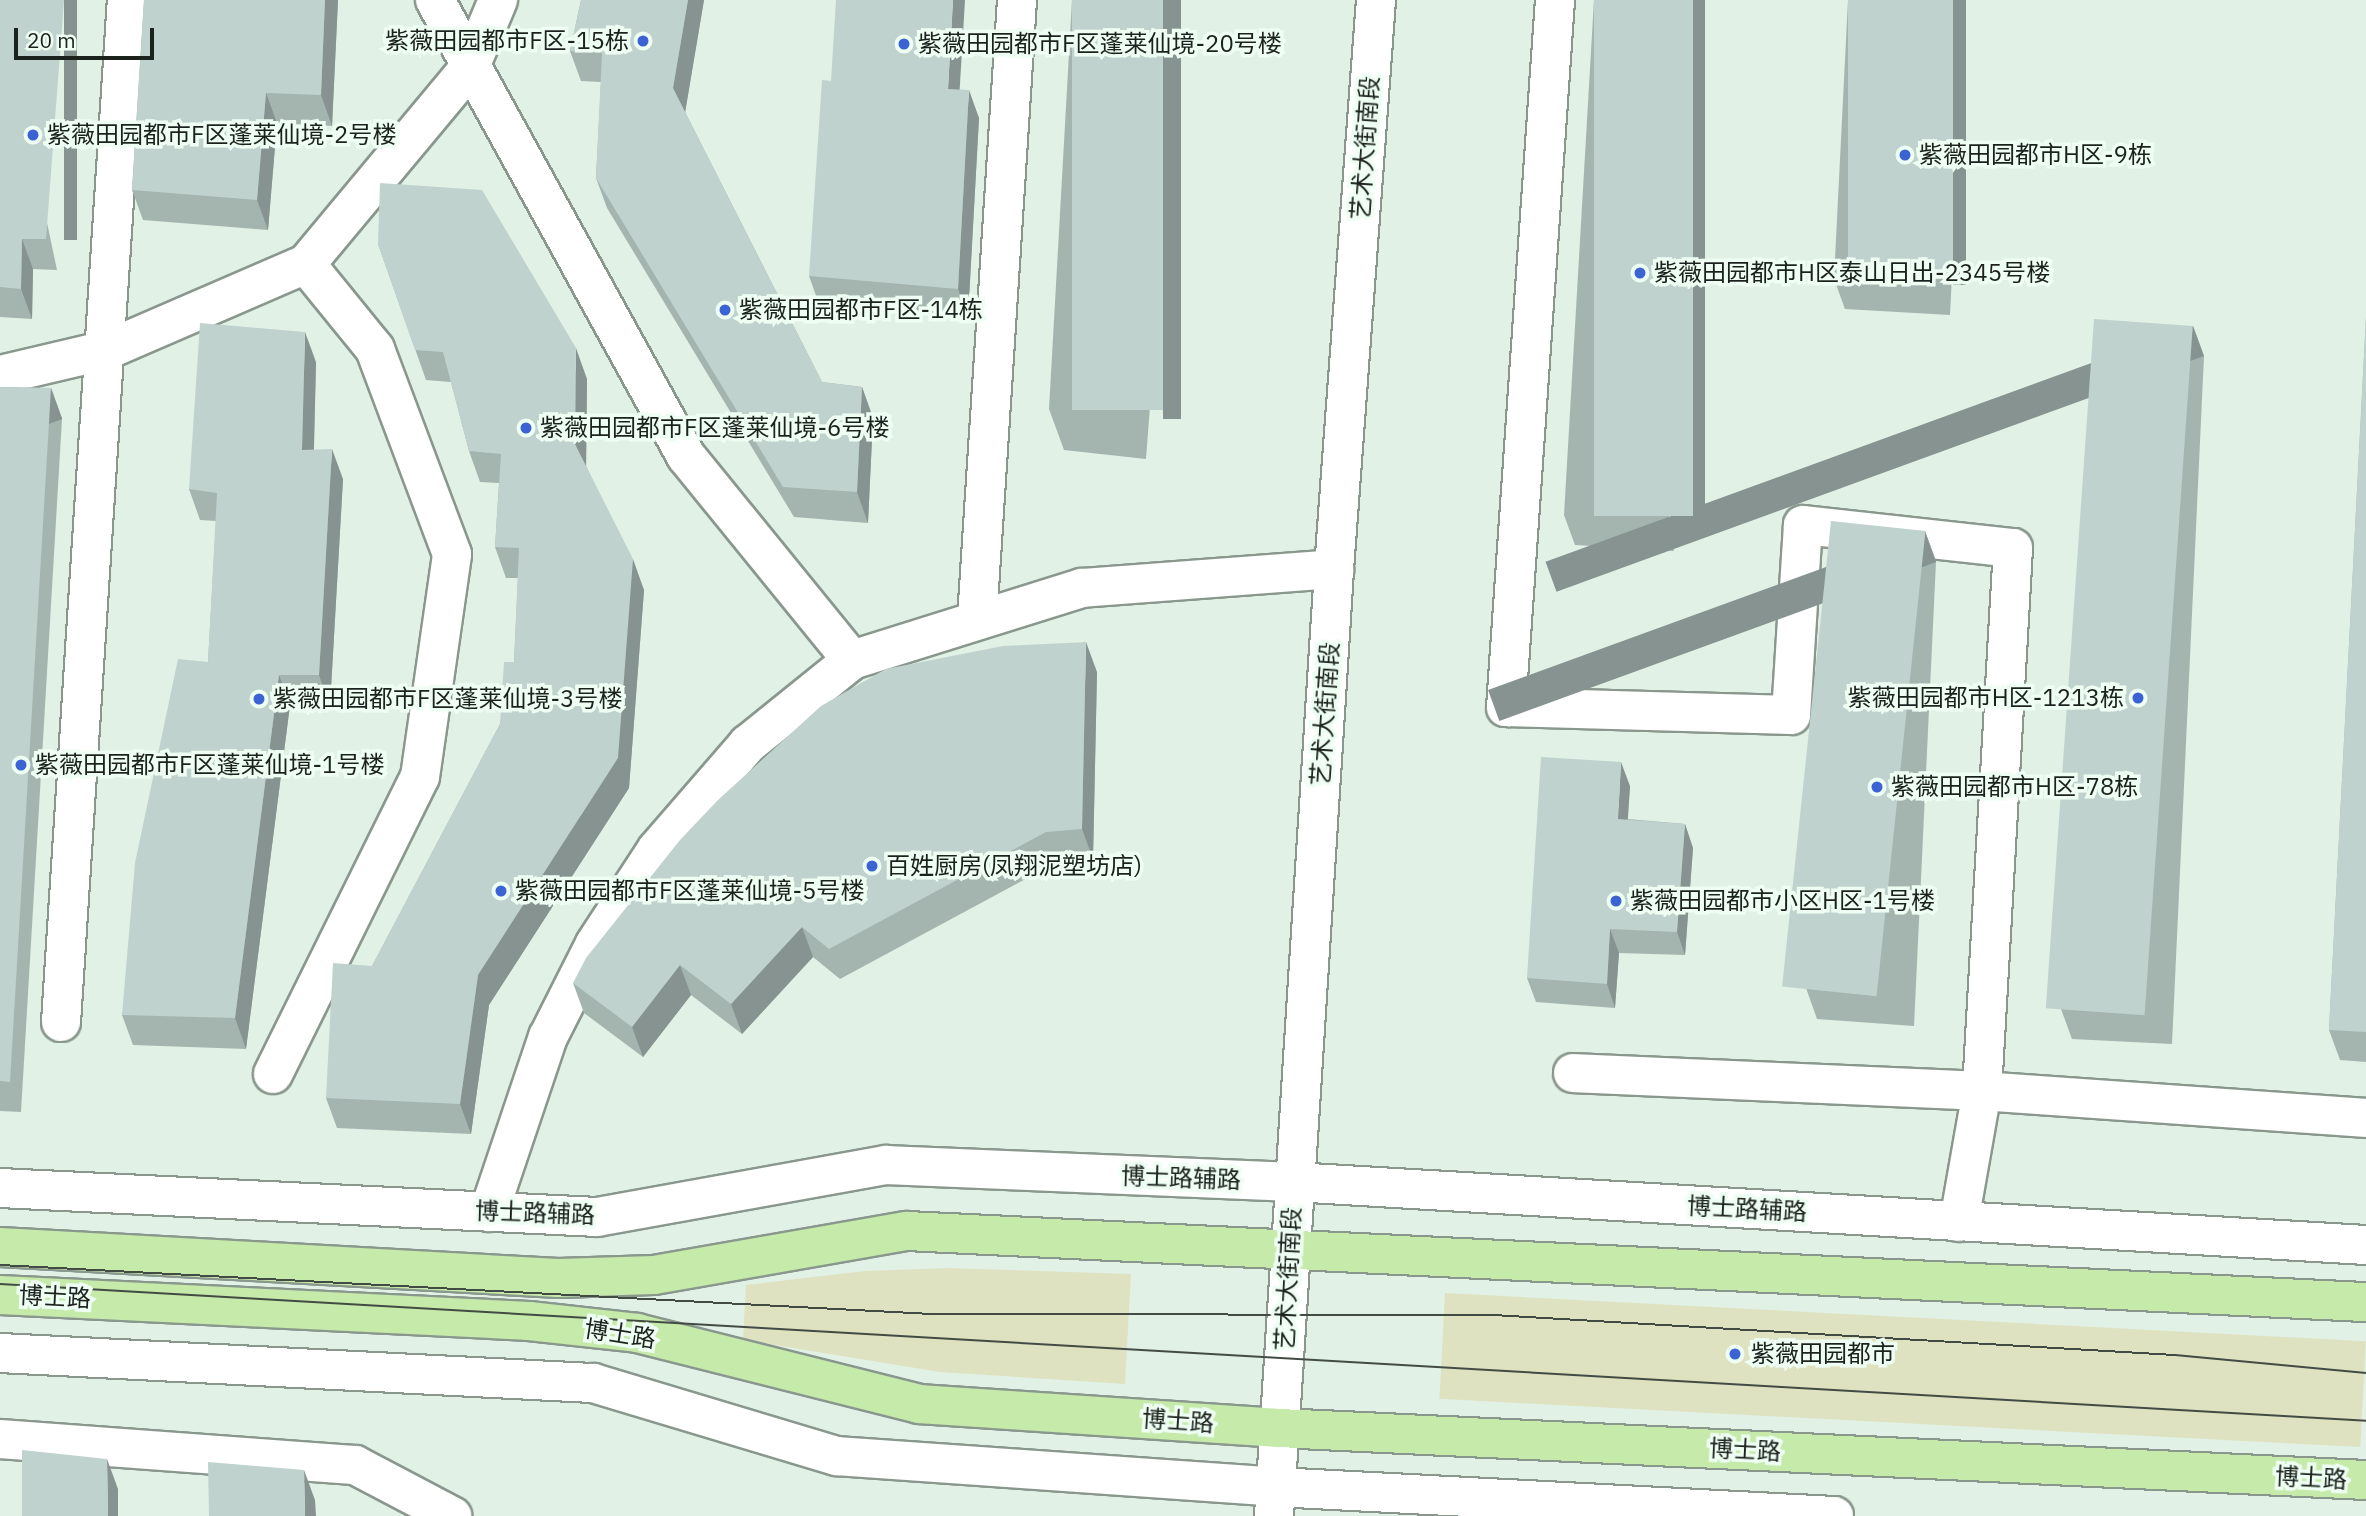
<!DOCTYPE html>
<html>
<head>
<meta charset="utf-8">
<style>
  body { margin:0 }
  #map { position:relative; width:2366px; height:1516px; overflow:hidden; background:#e1f1e6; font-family:"IBM Plex Sans","Noto Sans SC",sans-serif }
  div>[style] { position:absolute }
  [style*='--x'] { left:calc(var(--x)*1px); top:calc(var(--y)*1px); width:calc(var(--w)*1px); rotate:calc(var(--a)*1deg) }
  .green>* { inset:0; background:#dfe2c1; transform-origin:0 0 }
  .roads { filter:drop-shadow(2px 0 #89978d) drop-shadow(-2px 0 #89978d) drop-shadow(0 2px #89978d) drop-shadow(0 -2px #89978d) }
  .minor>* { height:38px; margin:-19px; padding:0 19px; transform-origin:19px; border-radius:19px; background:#fff }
  .tertiary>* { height:38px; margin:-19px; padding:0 19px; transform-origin:19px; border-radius:19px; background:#fff }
  .primary>* { height:38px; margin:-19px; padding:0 19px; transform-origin:19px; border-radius:19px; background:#c5eaaa }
  .tram>* { height:2px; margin:-1px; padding:0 1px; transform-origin:1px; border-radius:1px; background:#434b45 }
  .wall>* { inset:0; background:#a4b5b0 }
  .shaded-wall>* { inset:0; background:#869390; transform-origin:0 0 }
  .building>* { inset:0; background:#bfd2cd; transform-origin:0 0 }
  .dots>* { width:19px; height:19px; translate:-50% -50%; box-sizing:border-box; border:4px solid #eefef3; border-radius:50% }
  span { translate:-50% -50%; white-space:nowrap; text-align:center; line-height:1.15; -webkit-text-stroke:7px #eefef3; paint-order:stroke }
  .poi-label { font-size:24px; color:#1b211d }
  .right { translate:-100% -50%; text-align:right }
  .left { translate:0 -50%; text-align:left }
  .street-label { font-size:24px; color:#1b211d }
  .scale { position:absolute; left:14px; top:28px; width:140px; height:32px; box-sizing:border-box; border:4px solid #1b211d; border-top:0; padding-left:9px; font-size:21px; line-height:24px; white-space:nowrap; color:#1b211d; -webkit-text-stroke:5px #eefef3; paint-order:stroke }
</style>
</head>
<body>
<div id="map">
  <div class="green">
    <i style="clip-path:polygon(949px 1268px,1131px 1274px,1125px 1384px,940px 1372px,743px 1340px,746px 1285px,865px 1271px)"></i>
    <i style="left:1445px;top:1293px;width:922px;height:106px;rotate:3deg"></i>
  </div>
  <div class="roads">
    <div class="minor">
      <i style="--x:435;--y:0;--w:521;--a:61.17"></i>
      <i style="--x:686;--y:456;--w:263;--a:50.9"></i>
      <i style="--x:1555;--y:0;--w:709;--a:93.96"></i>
      <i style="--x:1506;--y:707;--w:285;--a:1.6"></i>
      <i style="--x:1791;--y:715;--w:190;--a:-86.4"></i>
      <i style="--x:1803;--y:525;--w:211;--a:6.3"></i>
      <i style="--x:2013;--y:548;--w:544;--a:93.27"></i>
      <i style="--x:1982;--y:1091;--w:133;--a:100"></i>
      <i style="--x:0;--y:375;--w:110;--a:-13.2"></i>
      <i style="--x:107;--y:350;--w:217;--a:-23.4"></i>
      <i style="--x:306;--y:264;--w:256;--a:-50.2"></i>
      <i style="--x:470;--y:67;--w:73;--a:-67.3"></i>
      <i style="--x:977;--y:619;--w:620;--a:-86.3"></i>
      <i style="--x:61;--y:1022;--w:1024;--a:-86.31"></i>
      <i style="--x:1573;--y:1073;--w:409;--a:2.5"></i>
      <i style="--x:1982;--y:1091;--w:385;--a:4"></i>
      <i style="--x:273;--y:1074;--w:331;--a:-63.7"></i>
      <i style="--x:420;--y:777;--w:225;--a:-81.8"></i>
      <i style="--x:452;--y:554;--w:219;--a:-110.6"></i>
      <i style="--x:375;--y:349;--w:109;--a:-129.1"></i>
      <i style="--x:0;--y:1188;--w:598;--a:2.78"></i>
      <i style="--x:597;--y:1217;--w:294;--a:-10.2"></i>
      <i style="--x:886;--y:1165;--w:407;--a:2.4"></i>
      <i style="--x:1293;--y:1182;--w:1075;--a:3.36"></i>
      <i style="--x:489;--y:1212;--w:185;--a:-71.4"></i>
      <i style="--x:548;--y:1037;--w:104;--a:-63.2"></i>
      <i style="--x:595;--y:944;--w:113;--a:-56.9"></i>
      <i style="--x:657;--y:849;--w:139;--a:-49.1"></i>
      <i style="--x:748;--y:744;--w:134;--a:-38.9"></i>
      <i style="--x:852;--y:660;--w:241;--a:-17.4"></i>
      <i style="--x:1082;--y:588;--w:253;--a:-4.3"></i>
      <i style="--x:0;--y:1353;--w:594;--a:2.9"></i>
      <i style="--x:593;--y:1383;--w:255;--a:16.7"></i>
      <i style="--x:837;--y:1456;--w:439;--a:4"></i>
      <i style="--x:1275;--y:1487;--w:560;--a:2.97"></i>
      <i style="--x:0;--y:1439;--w:356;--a:4.2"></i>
      <i style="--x:355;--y:1465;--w:110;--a:27.7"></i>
    </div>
    <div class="tertiary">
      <i style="--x:1274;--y:1516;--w:949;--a:-86.37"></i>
      <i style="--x:1334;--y:569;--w:571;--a:-85.78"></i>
    </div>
    <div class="primary">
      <i style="--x:0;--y:1247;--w:559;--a:3.18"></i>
      <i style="--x:558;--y:1278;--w:96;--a:-1.8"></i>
      <i style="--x:654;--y:1275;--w:257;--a:-9.9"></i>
      <i style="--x:907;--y:1231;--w:1461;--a:2.79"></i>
      <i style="--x:0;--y:1295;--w:530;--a:2.81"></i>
      <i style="--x:529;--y:1321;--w:109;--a:6.3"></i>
      <i style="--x:637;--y:1333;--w:291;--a:14.1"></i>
      <i style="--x:919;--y:1404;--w:361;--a:3.8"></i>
      <i style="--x:1279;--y:1428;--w:1088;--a:2.74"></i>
    </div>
  </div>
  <div class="tram">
    <i style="--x:0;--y:1265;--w:934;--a:3.01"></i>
    <i style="--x:933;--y:1314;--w:560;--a:0.1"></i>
    <i style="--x:1493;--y:1315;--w:683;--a:3.36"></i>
    <i style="--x:2175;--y:1355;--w:192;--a:5.4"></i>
    <i style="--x:0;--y:1284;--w:2370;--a:3.31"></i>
  </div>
  <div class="wall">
    <i style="clip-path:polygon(0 0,57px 270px,33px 269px,32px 319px,0 317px)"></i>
    <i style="clip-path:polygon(144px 0,338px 0,332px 126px,277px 123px,268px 230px,143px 220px,132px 190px)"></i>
    <i style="clip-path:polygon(581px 0,704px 0,685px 112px,822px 382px,862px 387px,873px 418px,868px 523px,794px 517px,607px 208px,596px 178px,601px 82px,581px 81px,570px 51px)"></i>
    <i style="clip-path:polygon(1072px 0,1181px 0,1146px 459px,1064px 450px,1049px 409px)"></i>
    <i style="clip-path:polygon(1594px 0,1674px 551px,1575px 545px,1564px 515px)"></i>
    <i style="clip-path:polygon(1848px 0,1966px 0,1950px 315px,1845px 309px,1834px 279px)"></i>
    <i style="clip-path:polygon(960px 89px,979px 118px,968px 317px,819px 304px,809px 276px)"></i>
    <i style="clip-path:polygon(378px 244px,587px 379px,586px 466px,644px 590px,629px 788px,489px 1005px,471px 1134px,337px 1128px,326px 1098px,372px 966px,500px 724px,514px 662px,518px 578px,506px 578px,495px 547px,499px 483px,480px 482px,469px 451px,451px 382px,426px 380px)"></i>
    <i style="clip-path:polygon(2366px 317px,2366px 1062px,2340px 1060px,2329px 1030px)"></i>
    <i style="clip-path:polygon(2193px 326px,2204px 356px,2172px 1044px,2072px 1039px,2061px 1009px)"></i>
    <i style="clip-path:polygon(316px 362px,314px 450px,343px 479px,330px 706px,290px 705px,246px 1049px,133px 1045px,122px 1015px,208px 662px,216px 521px,200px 520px,189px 489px)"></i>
    <i style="clip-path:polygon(0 387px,51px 388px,62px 419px,21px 1112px,0 1111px)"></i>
    <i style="clip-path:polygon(1925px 531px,1936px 562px,1914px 1026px,1817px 1019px,1806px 988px)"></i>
    <i style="clip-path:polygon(1097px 672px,1093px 859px,1057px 862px,840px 979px,813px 957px,742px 1034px,691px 995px,643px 1057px,584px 1013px,573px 983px)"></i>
    <i style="clip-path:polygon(1630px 786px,1628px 819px,1685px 824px,1693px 848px,1685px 955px,1619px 953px,1615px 1008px,1536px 1002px,1527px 978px)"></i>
  </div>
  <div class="shaded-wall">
    <i style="left:64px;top:0;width:13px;height:240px"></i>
    <i style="clip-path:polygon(325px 0,338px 0,332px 126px,321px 95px)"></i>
    <i style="clip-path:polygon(688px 0,704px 0,684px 119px,673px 88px)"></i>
    <i style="clip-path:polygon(953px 0,965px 0,958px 117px,948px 89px)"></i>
    <i style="left:1163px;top:0;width:18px;height:419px"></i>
    <i style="left:1693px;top:0;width:12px;height:522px"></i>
    <i style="left:1953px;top:0;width:13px;height:285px"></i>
    <i style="clip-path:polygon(969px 90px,979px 118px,968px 317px,958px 289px)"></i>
    <i style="clip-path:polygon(266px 93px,277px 123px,268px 230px,257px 200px)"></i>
    <i style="clip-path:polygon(22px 239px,33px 269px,32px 319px,21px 289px)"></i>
    <i style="left:2193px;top:326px;width:32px;height:689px;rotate:70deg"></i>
    <i style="clip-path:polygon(305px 332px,316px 362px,313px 481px,302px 450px)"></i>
    <i style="clip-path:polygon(576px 348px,587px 379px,586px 474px,575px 444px)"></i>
    <i style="clip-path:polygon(862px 387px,873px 418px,868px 523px,857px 492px)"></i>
    <i style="left:51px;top:388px;width:33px;height:695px;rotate:70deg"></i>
    <i style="clip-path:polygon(332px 449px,343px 479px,330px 706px,319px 675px)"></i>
    <i style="left:1925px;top:531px;width:33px;height:465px;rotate:70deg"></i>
    <i style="clip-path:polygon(633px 559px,644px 590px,629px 788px,489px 1005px,471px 1134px,460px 1104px,478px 975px)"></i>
    <i style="clip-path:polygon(1086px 642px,1097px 672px,1093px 859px,1082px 829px)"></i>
    <i style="clip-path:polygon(279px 675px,290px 705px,246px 1049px,235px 1018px)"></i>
    <i style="clip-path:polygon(1621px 762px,1630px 786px,1626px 842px,1618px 819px)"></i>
    <i style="clip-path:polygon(1685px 824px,1693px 848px,1685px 955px,1677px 932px)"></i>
    <i style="clip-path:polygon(802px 927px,813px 957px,742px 1034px,731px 1004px)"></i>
    <i style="clip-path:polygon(1610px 929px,1619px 953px,1615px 1008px,1607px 984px)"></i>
    <i style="clip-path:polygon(680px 965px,691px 995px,643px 1057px,632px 1027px)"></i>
    <i style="clip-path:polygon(107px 1459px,118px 1489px,118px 1516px,108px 1516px)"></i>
    <i style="clip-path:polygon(304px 1470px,315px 1500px,316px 1516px,305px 1516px)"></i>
  </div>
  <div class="building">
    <i style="clip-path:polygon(0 0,64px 0,46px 239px,22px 239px,21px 289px,0 287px)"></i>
    <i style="clip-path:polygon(144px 0,325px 0,321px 95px,266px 93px,257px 200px,132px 190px)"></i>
    <i style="clip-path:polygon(581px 0,688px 0,673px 88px,822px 382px,862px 387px,857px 492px,783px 487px,596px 178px,602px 53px,570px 51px)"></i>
    <i style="clip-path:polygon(836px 0,953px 0,948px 89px,969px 90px,958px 289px,809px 276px,822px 80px,831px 81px)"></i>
    <i style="left:1072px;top:0;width:91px;height:410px"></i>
    <i style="left:1594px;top:0;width:99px;height:516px"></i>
    <i style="left:1848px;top:0;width:105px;height:279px"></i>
    <i style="clip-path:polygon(380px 183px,482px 190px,576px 348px,575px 444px,633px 559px,618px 758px,478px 975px,460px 1104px,326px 1098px,333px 963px,372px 966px,500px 724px,504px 662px,514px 662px,519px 548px,495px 547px,501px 454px,469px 451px,443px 352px,415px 350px,378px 244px)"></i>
    <i style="clip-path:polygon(2366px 317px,2366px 1032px,2329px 1030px)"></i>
    <i style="left:2094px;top:319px;width:99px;height:691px;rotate:4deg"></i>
    <i style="clip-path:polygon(200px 323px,305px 332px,302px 450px,332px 449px,319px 675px,279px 675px,235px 1018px,122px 1015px,135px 863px,178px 659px,208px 662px,217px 493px,189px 489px)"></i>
    <i style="clip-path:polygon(0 387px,51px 388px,10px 1082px,0 1081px)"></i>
    <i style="left:1831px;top:521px;width:95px;height:468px;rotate:6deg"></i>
    <i style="clip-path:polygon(1086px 642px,1082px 829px,1046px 832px,829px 949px,802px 927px,731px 1004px,680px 965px,632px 1027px,573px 983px,586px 958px,680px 840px,718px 800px,821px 706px,886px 669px,1003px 646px)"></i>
    <i style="clip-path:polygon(1541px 757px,1621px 762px,1618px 819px,1685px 824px,1677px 932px,1610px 929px,1607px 984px,1527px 978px)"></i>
    <i style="clip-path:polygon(22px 1450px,107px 1459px,108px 1516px,22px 1516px)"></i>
    <i style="clip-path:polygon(208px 1462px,304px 1470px,305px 1516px,209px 1516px)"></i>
  </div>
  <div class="dots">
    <i style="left:643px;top:41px;background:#3b63d4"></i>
    <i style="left:904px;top:44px;background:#3b63d4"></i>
    <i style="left:33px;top:135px;background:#3b63d4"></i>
    <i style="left:1905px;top:155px;background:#3b63d4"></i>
    <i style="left:1640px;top:273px;background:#3b63d4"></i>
    <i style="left:725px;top:310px;background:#3b63d4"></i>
    <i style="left:526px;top:428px;background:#3b63d4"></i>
    <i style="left:2138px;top:698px;background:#3b63d4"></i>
    <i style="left:259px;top:699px;background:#3b63d4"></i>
    <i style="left:21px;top:765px;background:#3b63d4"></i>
    <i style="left:1877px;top:787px;background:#3b63d4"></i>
    <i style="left:872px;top:866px;background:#3b63d4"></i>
    <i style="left:501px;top:891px;background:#3b63d4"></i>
    <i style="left:1616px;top:901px;background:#3b63d4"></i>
    <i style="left:1735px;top:1354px;background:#3b63d4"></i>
  </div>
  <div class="poi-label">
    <span class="right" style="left:629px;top:41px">紫薇田园都市F区-15栋</span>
    <span class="left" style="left:918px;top:44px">紫薇田园都市F区蓬莱仙境-20号楼</span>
    <span class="left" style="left:47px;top:135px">紫薇田园都市F区蓬莱仙境-2号楼</span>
    <span class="left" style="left:1919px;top:155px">紫薇田园都市H区-9栋</span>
    <span class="left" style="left:1654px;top:273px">紫薇田园都市H区泰山日出-2345号楼</span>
    <span class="left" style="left:739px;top:310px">紫薇田园都市F区-14栋</span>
    <span class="left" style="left:540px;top:428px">紫薇田园都市F区蓬莱仙境-6号楼</span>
    <span class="right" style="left:2124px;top:698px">紫薇田园都市H区-1213栋</span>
    <span class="left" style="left:273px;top:699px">紫薇田园都市F区蓬莱仙境-3号楼</span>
    <span class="left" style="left:35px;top:765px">紫薇田园都市F区蓬莱仙境-1号楼</span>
    <span class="left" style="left:1891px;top:787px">紫薇田园都市H区-78栋</span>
    <span class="left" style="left:886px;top:866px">百姓厨房(凤翔泥塑坊店)</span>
    <span class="left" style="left:515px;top:891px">紫薇田园都市F区蓬莱仙境-5号楼</span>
    <span class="left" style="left:1630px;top:901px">紫薇田园都市小区H区-1号楼</span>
    <span class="left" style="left:1751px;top:1354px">紫薇田园都市</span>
  </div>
  <div class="street-label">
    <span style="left:1365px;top:148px;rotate:-86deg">艺术大街南段</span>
    <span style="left:1325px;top:714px;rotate:-86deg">艺术大街南段</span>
    <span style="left:1181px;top:1178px;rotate:2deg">博士路辅路</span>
    <span style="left:1747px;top:1209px;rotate:3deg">博士路辅路</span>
    <span style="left:535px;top:1213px;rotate:2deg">博士路辅路</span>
    <span style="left:1288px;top:1279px;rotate:-87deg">艺术大街南段</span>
    <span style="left:55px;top:1297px;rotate:3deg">博士路</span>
    <span style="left:620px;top:1334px;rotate:9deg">博士路</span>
    <span style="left:1178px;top:1421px;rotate:4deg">博士路</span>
    <span style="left:1745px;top:1450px;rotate:3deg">博士路</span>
    <span style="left:2311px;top:1478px;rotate:3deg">博士路</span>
  </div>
  <div class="scale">20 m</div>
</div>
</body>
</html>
